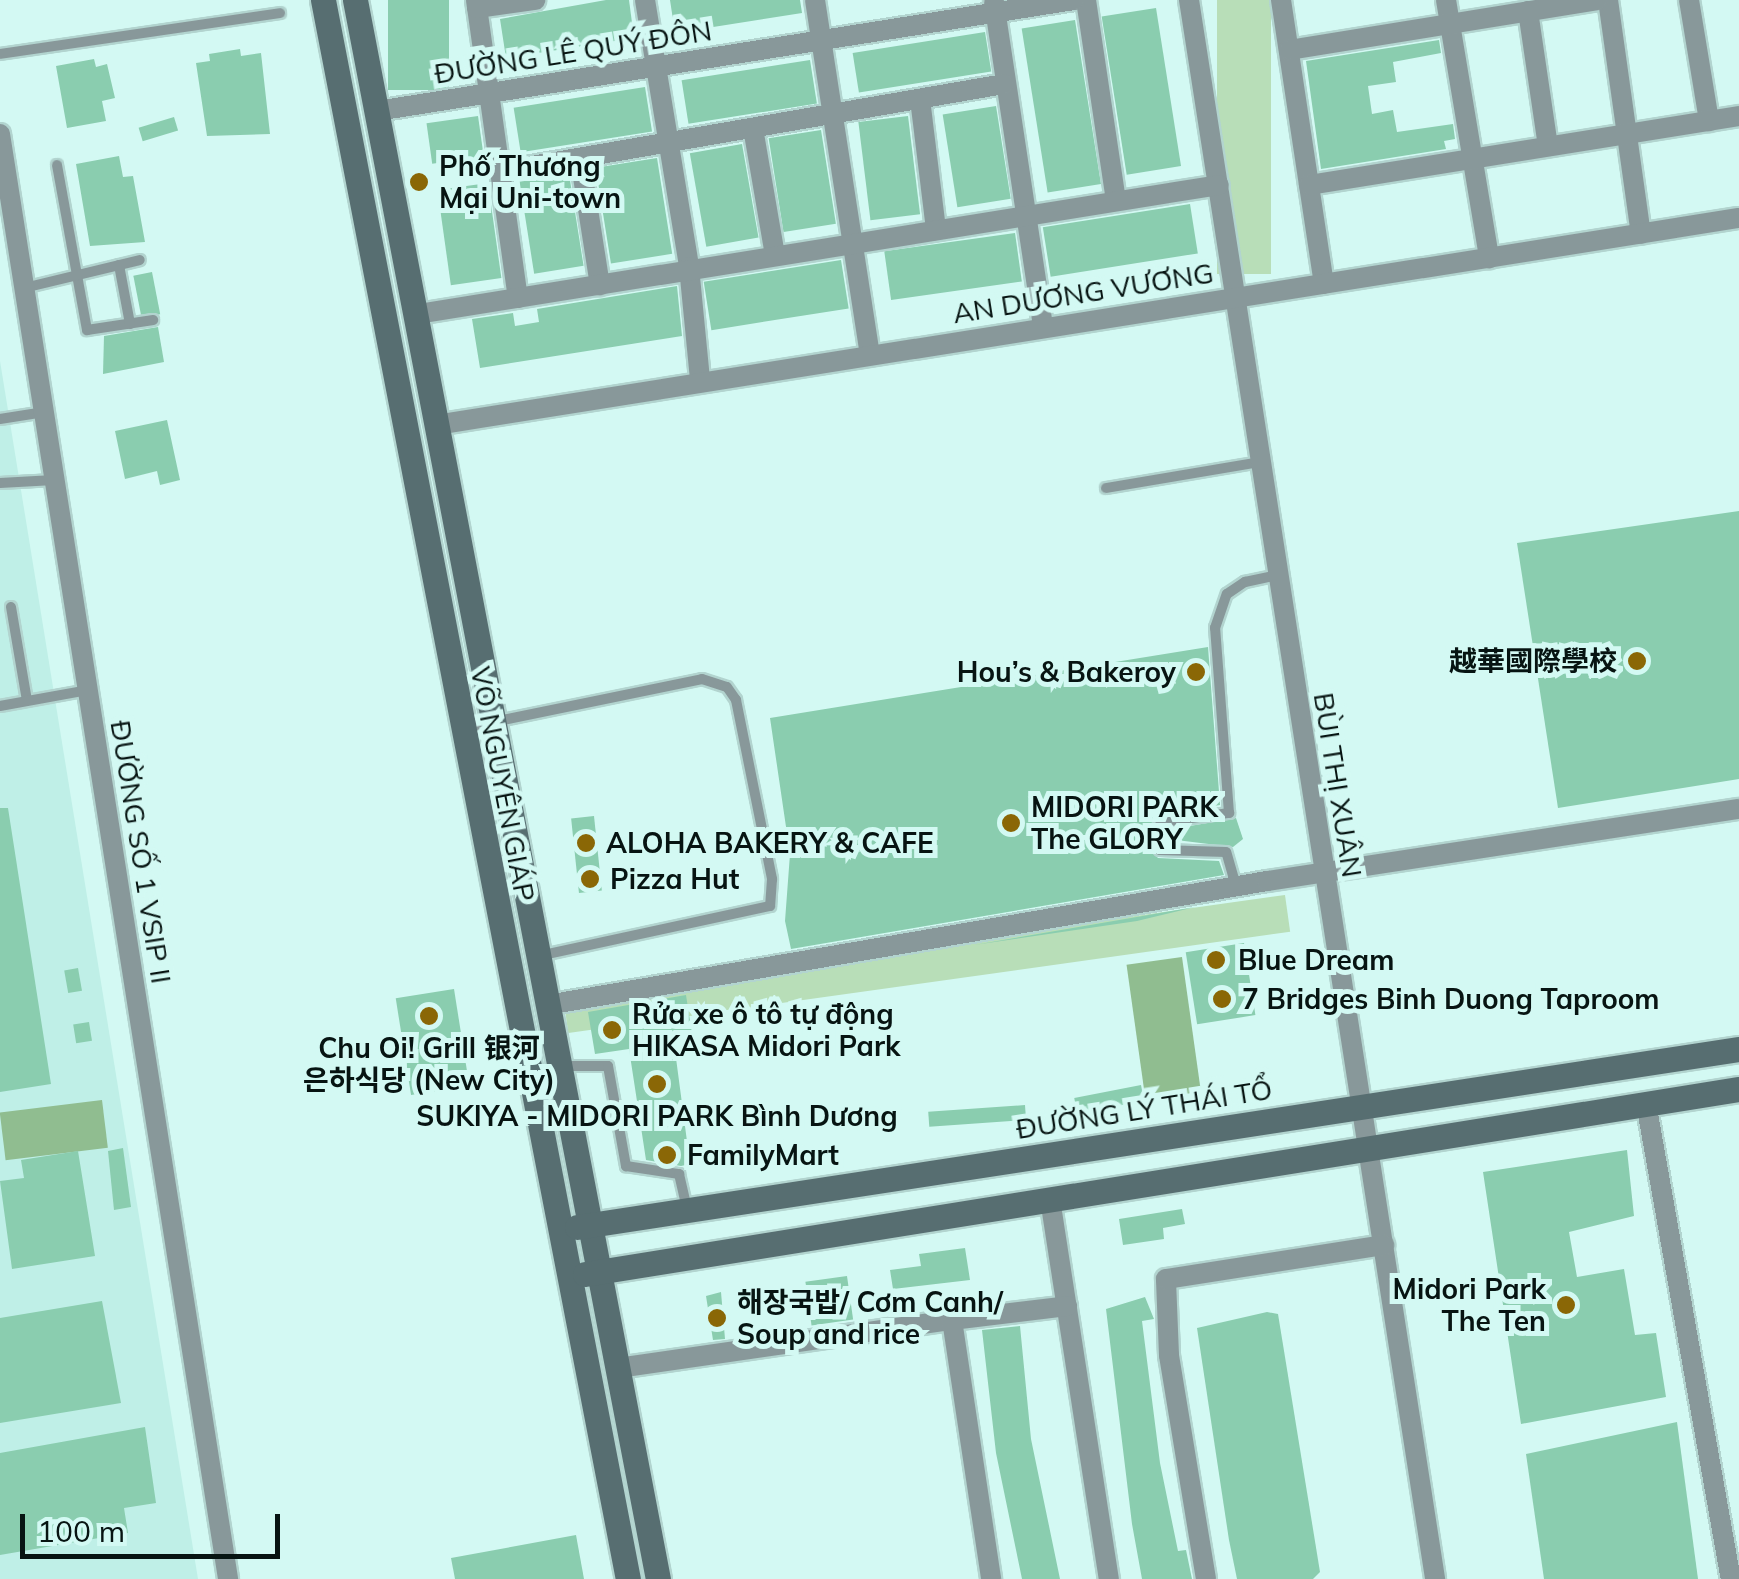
<!DOCTYPE html>
<html>
<head>
<meta charset="utf-8">
<style>
  body { margin:0 }
  #map { position:relative; width:1739px; height:1579px; overflow:hidden; background:#d3f9f3; font-family:Mulish,"Noto Sans SC","Noto Sans KR",sans-serif }
  div>[style] { position:absolute }
  [style*='--x'] { left:calc(var(--x)*1px); top:calc(var(--y)*1px); width:calc(var(--w)*1px); rotate:calc(var(--a)*1deg) }
  .built>* { inset:0; background:#bfefe7 }
  .green>* { inset:0; background:#b8deb8; transform-origin:0 0 }
  .forest>* { inset:0; background:#90bd90; transform-origin:0 0 }
  .building>* { inset:0; background:#8acdaf; transform-origin:0 0 }
  .roads { filter:drop-shadow(2px 0 #b2d4cf) drop-shadow(-2px 0 #b2d4cf) drop-shadow(0 2px #b2d4cf) drop-shadow(0 -2px #b2d4cf) }
  .lane>* { height:10px; margin:-5px; padding:0 5px; transform-origin:5px; border-radius:5px; background:#88989a }
  .street>* { height:20px; margin:-10px; padding:0 10px; transform-origin:10px; border-radius:10px; background:#88989a }
  .secondary>* { height:25px; margin:-12.5px; padding:0 12.5px; transform-origin:12.5px; border-radius:12.5px; background:#576e71 }
  .dots>* { width:28px; height:28px; translate:-50% -50%; box-sizing:border-box; border:5px solid #d3f9f3; border-radius:50% }
  span { translate:-50% -50%; white-space:nowrap; text-align:center; line-height:1.15; -webkit-text-stroke:10px #d3f9f3; paint-order:stroke }
  .street-label { font-size:28px; color:#071412 }
  .poi-label { font-size:28px; color:#071412; font-weight:700 }
  .left { translate:0 -50%; text-align:left }
  .right { translate:-100% -50%; text-align:right }
  .scale { position:absolute; left:20px; top:1514px; width:260px; height:45px; box-sizing:border-box; border:5px solid #071412; border-top:0; padding-left:12px; font-size:30px; line-height:35px; white-space:nowrap; color:#071412; -webkit-text-stroke:8px #d3f9f3; paint-order:stroke }
</style>
</head>
<body>
<div id="map">
  <div class="built">
    <i style="clip-path:polygon(0 361px,198px 1579px,0 1579px)"></i>
  </div>
  <div class="green">
    <i style="left:1217px;top:0;width:54px;height:274px"></i>
    <i style="left:1285px;top:895px;width:37px;height:729px;rotate:82deg"></i>
  </div>
  <div class="forest">
    <i style="left:1182px;top:957px;width:136px;height:56px;rotate:82deg"></i>
    <i style="left:102px;top:1100px;width:48px;height:103px;rotate:83deg"></i>
  </div>
  <div class="building">
    <i style="left:388px;top:0;width:61px;height:90px"></i>
    <i style="clip-path:polygon(606px 0,629px 0,634px 38px,506px 58px,500px 19px)"></i>
    <i style="clip-path:polygon(670px 0,800px 0,802px 13px,675px 33px)"></i>
    <i style="left:1156px;top:8px;width:160px;height:55px;rotate:81deg"></i>
    <i style="left:1075px;top:20px;width:166px;height:54px;rotate:81deg"></i>
    <i style="left:985px;top:32px;width:40px;height:134px;rotate:81deg"></i>
    <i style="clip-path:polygon(1439px 40px,1441px 53px,1393px 62px,1396px 82px,1368px 86px,1372px 114px,1393px 110px,1397px 132px,1453px 124px,1455px 139px,1444px 141px,1446px 149px,1321px 169px,1306px 61px)"></i>
    <i style="clip-path:polygon(240px 49px,241px 56px,261px 53px,270px 134px,207px 136px,196px 63px,210px 61px,209px 54px)"></i>
    <i style="clip-path:polygon(94px 59px,96px 67px,107px 64px,115px 98px,102px 101px,106px 121px,67px 128px,56px 66px)"></i>
    <i style="left:810px;top:60px;width:44px;height:130px;rotate:81deg"></i>
    <i style="left:645px;top:87px;width:45px;height:133px;rotate:81deg"></i>
    <i style="left:996px;top:106px;width:94px;height:54px;rotate:81deg"></i>
    <i style="left:478px;top:116px;width:41px;height:52px;rotate:82deg"></i>
    <i style="left:908px;top:116px;width:99px;height:50px;rotate:83deg"></i>
    <i style="left:174px;top:117px;width:14px;height:37px;rotate:73deg"></i>
    <i style="left:821px;top:130px;width:95px;height:53px;rotate:81deg"></i>
    <i style="left:742px;top:144px;width:95px;height:53px;rotate:80deg"></i>
    <i style="clip-path:polygon(119px 156px,123px 177px,133px 176px,145px 242px,90px 246px,76px 164px)"></i>
    <i style="left:657px;top:158px;width:97px;height:62px;rotate:81deg"></i>
    <i style="left:569px;top:174px;width:93px;height:50px;rotate:81deg"></i>
    <i style="left:488px;top:183px;width:96px;height:51px;rotate:82deg"></i>
    <i style="left:1190px;top:204px;width:50px;height:149px;rotate:81deg"></i>
    <i style="left:1015px;top:233px;width:49px;height:132px;rotate:82deg"></i>
    <i style="left:841px;top:260px;width:49px;height:139px;rotate:81deg"></i>
    <i style="left:152px;top:272px;width:43px;height:19px;rotate:79deg"></i>
    <i style="clip-path:polygon(677px 286px,682px 336px,480px 368px,472px 319px,513px 313px,515px 326px,539px 322px,537px 309px)"></i>
    <i style="clip-path:polygon(158px 327px,164px 362px,103px 374px,104px 336px)"></i>
    <i style="clip-path:polygon(167px 420px,180px 480px,160px 485px,157px 471px,125px 479px,115px 431px)"></i>
    <i style="clip-path:polygon(1739px 511px,1739px 779px,1558px 808px,1517px 543px)"></i>
    <i style="clip-path:polygon(1208px 647px,1220px 805px,1161px 814px,1139px 839px,1158px 858px,1219px 861px,1224px 875px,791px 949px,785px 921px,790px 854px,770px 718px)"></i>
    <i style="clip-path:polygon(0 808px,8px 808px,51px 1084px,0 1092px)"></i>
    <i style="left:594px;top:816px;width:75px;height:23px;rotate:84deg"></i>
    <i style="clip-path:polygon(1236px 818px,1243px 839px,1233px 847px,1160px 838px,1167px 830px)"></i>
    <i style="clip-path:polygon(1195px 907px,1137px 921px,974px 945px)"></i>
    <i style="left:1244px;top:943px;width:73px;height:59px;rotate:81deg"></i>
    <i style="left:78px;top:968px;width:23px;height:14px;rotate:80deg"></i>
    <i style="left:454px;top:989px;width:98px;height:59px;rotate:81deg"></i>
    <i style="clip-path:polygon(686px 995px,693px 1040px,674px 1043px,690px 1164px,681px 1166px,646px 1160px,629px 1049px,595px 1054px,588px 1012px)"></i>
    <i style="left:89px;top:1022px;width:19px;height:16px;rotate:81deg"></i>
    <i style="left:1141px;top:1085px;width:16px;height:68px;rotate:79deg"></i>
    <i style="left:1025px;top:1105px;width:15px;height:97px;rotate:86deg"></i>
    <i style="clip-path:polygon(123px 1148px,131px 1207px,114px 1210px,108px 1151px)"></i>
    <i style="clip-path:polygon(1627px 1150px,1634px 1216px,1569px 1232px,1577px 1277px,1624px 1269px,1635px 1335px,1656px 1333px,1666px 1397px,1521px 1424px,1483px 1172px)"></i>
    <i style="clip-path:polygon(78px 1151px,95px 1256px,12px 1269px,0 1181px,24px 1178px,21px 1160px)"></i>
    <i style="clip-path:polygon(1182px 1209px,1185px 1224px,1163px 1228px,1164px 1239px,1123px 1245px,1119px 1219px)"></i>
    <i style="clip-path:polygon(965px 1248px,970px 1280px,893px 1289px,890px 1270px,921px 1266px,919px 1254px)"></i>
    <i style="left:847px;top:1276px;width:44px;height:42px;rotate:82deg"></i>
    <i style="clip-path:polygon(721px 1292px,725px 1339px,713px 1340px,706px 1296px)"></i>
    <i style="clip-path:polygon(1145px 1297px,1154px 1319px,1142px 1321px,1160px 1463px,1178px 1551px,1186px 1550px,1192px 1579px,1142px 1579px,1132px 1524px,1106px 1309px)"></i>
    <i style="clip-path:polygon(102px 1301px,121px 1403px,0 1423px,0 1318px)"></i>
    <i style="clip-path:polygon(1267px 1312px,1278px 1314px,1320px 1572px,1313px 1579px,1237px 1579px,1229px 1540px,1197px 1328px)"></i>
    <i style="clip-path:polygon(1020px 1326px,1031px 1439px,1060px 1579px,1022px 1579px,996px 1453px,982px 1330px)"></i>
    <i style="clip-path:polygon(1677px 1422px,1698px 1579px,1544px 1579px,1526px 1454px)"></i>
    <i style="clip-path:polygon(145px 1427px,156px 1503px,124px 1508px,128px 1533px,0 1555px,0 1453px)"></i>
    <i style="clip-path:polygon(576px 1535px,584px 1579px,455px 1579px,451px 1558px)"></i>
  </div>
  <div class="roads">
    <div class="lane">
      <i style="--x:0;--y:54;--w:283;--a:-8.3"></i>
      <i style="--x:57;--y:165;--w:168;--a:79.7"></i>
      <i style="--x:87;--y:330;--w:67;--a:-8.6"></i>
      <i style="--x:119;--y:265;--w:60;--a:79.4"></i>
      <i style="--x:24;--y:288;--w:119;--a:-13.6"></i>
      <i style="--x:0;--y:419;--w:45;--a:-9"></i>
      <i style="--x:0;--y:483;--w:54;--a:-3.2"></i>
      <i style="--x:1106;--y:488;--w:155;--a:-9.6"></i>
      <i style="--x:11;--y:607;--w:95;--a:80.3"></i>
      <i style="--x:0;--y:706;--w:89;--a:-10.3"></i>
      <i style="--x:464;--y:728;--w:243;--a:-11.6"></i>
      <i style="--x:702;--y:679;--w:26;--a:18"></i>
      <i style="--x:727;--y:687;--w:16;--a:55"></i>
      <i style="--x:736;--y:700;--w:183;--a:78.6"></i>
      <i style="--x:772;--y:879;--w:27;--a:94"></i>
      <i style="--x:770;--y:906;--w:236;--a:167.8"></i>
      <i style="--x:1236;--y:886;--w:35;--a:-106"></i>
      <i style="--x:1226;--y:852;--w:66;--a:-178.3"></i>
      <i style="--x:1160;--y:850;--w:17;--a:-135"></i>
      <i style="--x:1148;--y:838;--w:22;--a:-47"></i>
      <i style="--x:1163;--y:822;--w:67;--a:-7.8"></i>
      <i style="--x:1229;--y:813;--w:186;--a:-94.3"></i>
      <i style="--x:1215;--y:628;--w:36;--a:-71"></i>
      <i style="--x:1227;--y:594;--w:22;--a:-34"></i>
      <i style="--x:1245;--y:582;--w:33;--a:-12"></i>
      <i style="--x:561;--y:1066;--w:47;--a:0"></i>
      <i style="--x:608;--y:1066;--w:102;--a:79.8"></i>
      <i style="--x:626;--y:1166;--w:54;--a:8.6"></i>
      <i style="--x:679;--y:1174;--w:35;--a:77"></i>
    </div>
    <div class="street">
      <i style="--x:476;--y:0;--w:301;--a:82"></i>
      <i style="--x:645;--y:0;--w:271;--a:80.6"></i>
      <i style="--x:689;--y:267;--w:113;--a:84.4"></i>
      <i style="--x:815;--y:0;--w:358;--a:81.2"></i>
      <i style="--x:1086;--y:0;--w:202;--a:81.5"></i>
      <i style="--x:1189;--y:0;--w:1598;--a:81.14"></i>
      <i style="--x:1281;--y:0;--w:287;--a:81.4"></i>
      <i style="--x:1446;--y:0;--w:262;--a:80.5"></i>
      <i style="--x:1608;--y:0;--w:236;--a:82"></i>
      <i style="--x:1689;--y:0;--w:123;--a:80.6"></i>
      <i style="--x:994;--y:2;--w:329;--a:81.4"></i>
      <i style="--x:477;--y:8;--w:59;--a:-7.9"></i>
      <i style="--x:1528;--y:11;--w:136;--a:81.6"></i>
      <i style="--x:1289;--y:50;--w:312;--a:-9.2"></i>
      <i style="--x:920;--y:99;--w:132;--a:83"></i>
      <i style="--x:377;--y:111;--w:706;--a:-9.05"></i>
      <i style="--x:753;--y:128;--w:129;--a:80.2"></i>
      <i style="--x:0;--y:134;--w:1463;--a:81.03"></i>
      <i style="--x:580;--y:158;--w:129;--a:81.1"></i>
      <i style="--x:503;--y:171;--w:508;--a:-9.85"></i>
      <i style="--x:1309;--y:185;--w:436;--a:-9.1"></i>
      <i style="--x:418;--y:314;--w:811;--a:-9.15"></i>
      <i style="--x:436;--y:425;--w:1319;--a:-9.03"></i>
      <i style="--x:547;--y:1005;--w:731;--a:-9.77"></i>
      <i style="--x:1267;--y:881;--w:477;--a:-8.7"></i>
      <i style="--x:1646;--y:1103;--w:484;--a:79.9"></i>
      <i style="--x:1050;--y:1199;--w:385;--a:81.2"></i>
      <i style="--x:952;--y:1320;--w:116;--a:-6.9"></i>
      <i style="--x:618;--y:1368;--w:337;--a:-8.2"></i>
      <i style="--x:952;--y:1320;--w:262;--a:81.4"></i>
      <i style="--x:1206;--y:1579;--w:227;--a:-99.4"></i>
      <i style="--x:1169;--y:1355;--w:76;--a:-92.3"></i>
      <i style="--x:1166;--y:1279;--w:221;--a:-8.9"></i>
    </div>
    <div class="secondary">
      <i style="--x:323;--y:0;--w:1608;--a:79.07"></i>
      <i style="--x:355;--y:0;--w:1608;--a:79.14"></i>
      <i style="--x:577;--y:1227;--w:1176;--a:-8.71"></i>
      <i style="--x:585;--y:1274;--w:1169;--a:-9.11"></i>
    </div>
  </div>
  <div class="dots">
    <i style="left:419px;top:182px;background:#8a6706"></i>
    <i style="left:1637px;top:661px;background:#8a6706"></i>
    <i style="left:1196px;top:672px;background:#8a6706"></i>
    <i style="left:1011px;top:823px;background:#8a6706"></i>
    <i style="left:586px;top:843px;background:#8a6706"></i>
    <i style="left:590px;top:879px;background:#8a6706"></i>
    <i style="left:1216px;top:960px;background:#8a6706"></i>
    <i style="left:1222px;top:999px;background:#8a6706"></i>
    <i style="left:429px;top:1016px;background:#8a6706"></i>
    <i style="left:612px;top:1030px;background:#8a6706"></i>
    <i style="left:657px;top:1084px;background:#8a6706"></i>
    <i style="left:667px;top:1155px;background:#8a6706"></i>
    <i style="left:1566px;top:1305px;background:#8a6706"></i>
    <i style="left:717px;top:1318px;background:#8a6706"></i>
  </div>
  <div class="street-label">
    <span style="left:573px;top:52px;rotate:-9deg">ĐƯỜNG LÊ QUÝ ĐÔN</span>
    <span style="left:1083px;top:293px;rotate:-9deg">AN DƯƠNG VƯƠNG</span>
    <span style="left:503px;top:784px;rotate:79deg">VÕ NGUYÊN GIÁP</span>
    <span style="left:1338px;top:785px;rotate:81deg">BÙI THỊ XUÂN</span>
    <span style="left:141px;top:852px;rotate:81deg">ĐƯỜNG SỐ 1 VSIP II</span>
    <span style="left:1144px;top:1109px;rotate:-9deg">ĐƯỜNG LÝ THÁI TỔ</span>
  </div>
  <div class="poi-label">
    <span class="left" style="left:439px;top:182px">Phố Thương<br>Mại Uni-town</span>
    <span class="right" style="left:1617px;top:661px">越華國際學校</span>
    <span class="right" style="left:1176px;top:672px">Hou’s &amp; Bakeroy</span>
    <span class="left" style="left:1031px;top:823px">MIDORI PARK<br>The GLORY</span>
    <span class="left" style="left:606px;top:843px">ALOHA BAKERY &amp; CAFE</span>
    <span class="left" style="left:610px;top:879px">Pizza Hut</span>
    <span class="left" style="left:1238px;top:960px">Blue Dream</span>
    <span class="left" style="left:1242px;top:999px">7 Bridges Binh Duong Taproom</span>
    <span class="left" style="left:632px;top:1030px">Rửa xe ô tô tự động<br>HIKASA Midori Park</span>
    <span style="left:429px;top:1064px">Chu Oi! Grill 银河<br>은하식당 (New City)</span>
    <span style="left:657px;top:1116px">SUKIYA - MIDORI PARK Bình Dương</span>
    <span class="left" style="left:687px;top:1155px">FamilyMart</span>
    <span class="right" style="left:1546px;top:1305px">Midori Park<br>The Ten</span>
    <span class="left" style="left:737px;top:1318px">해장국밥/ Cơm Canh/<br>Soup and rice</span>
  </div>
  <div class="scale">100 m</div>
</div>
</body>
</html>
